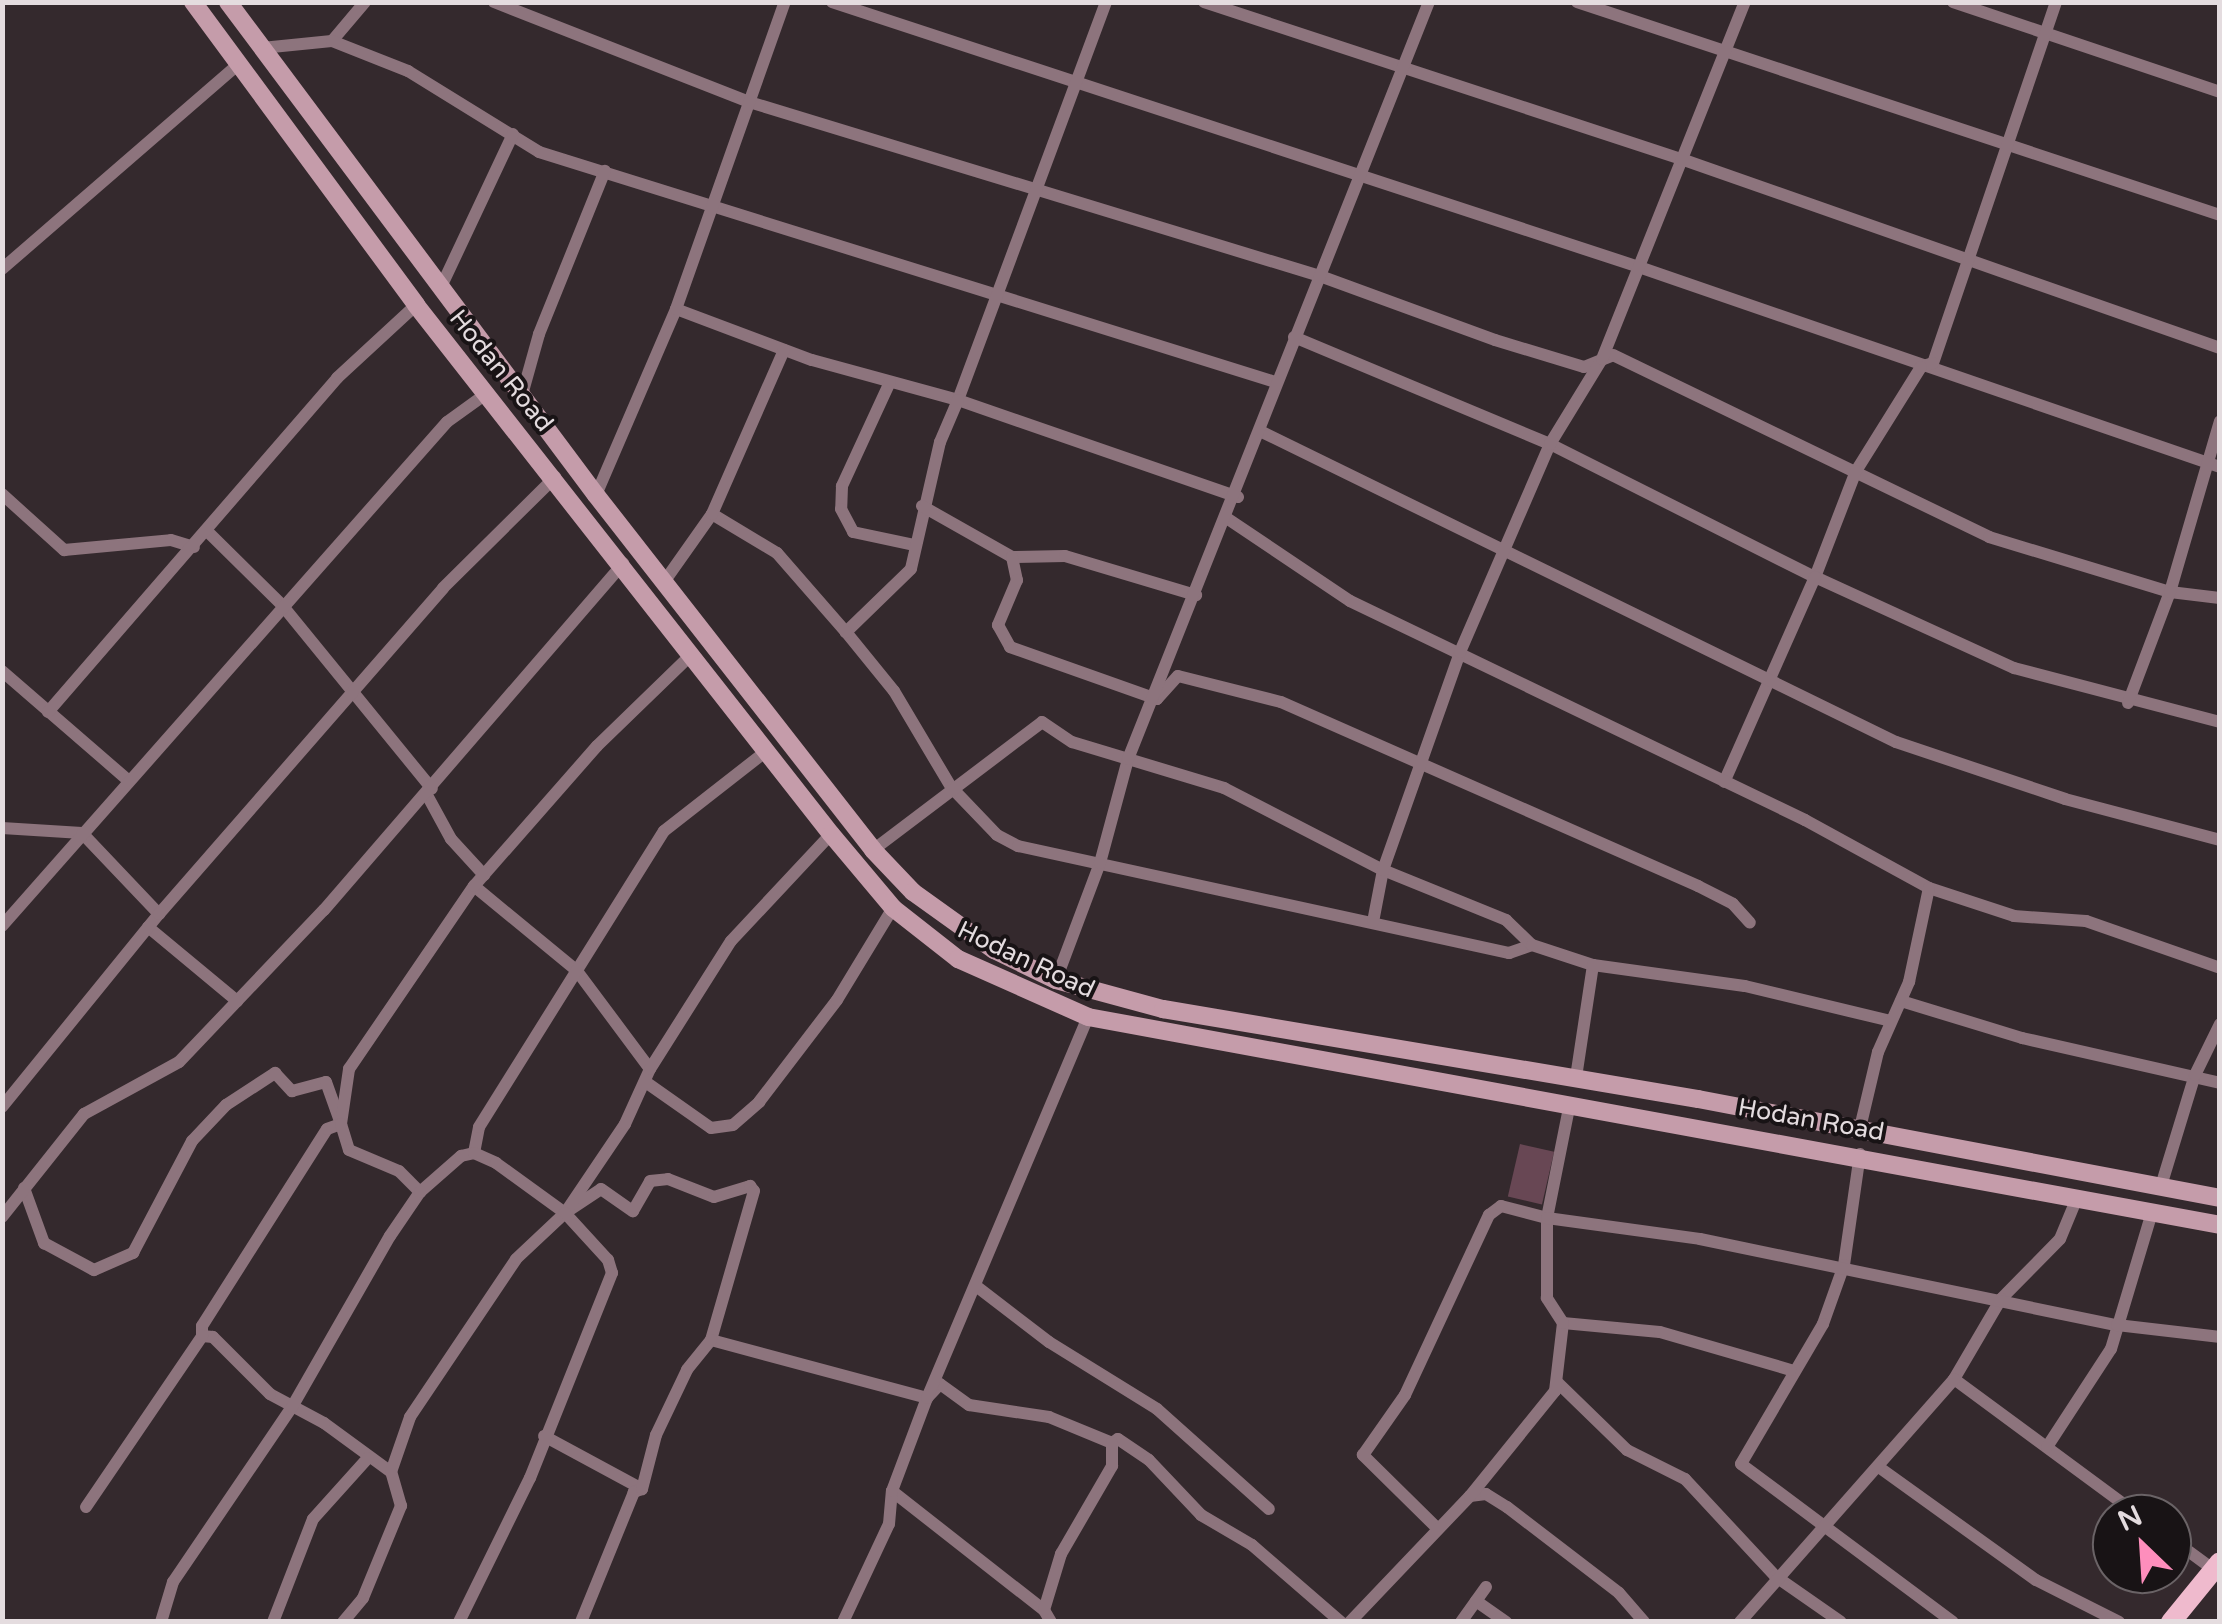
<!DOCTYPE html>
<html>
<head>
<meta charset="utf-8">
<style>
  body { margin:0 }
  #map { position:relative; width:2222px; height:1624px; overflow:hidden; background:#34292d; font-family:"Varela Round",sans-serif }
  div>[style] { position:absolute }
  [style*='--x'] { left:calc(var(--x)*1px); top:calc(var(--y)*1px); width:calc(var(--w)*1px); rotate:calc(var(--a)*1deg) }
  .green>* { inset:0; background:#684754; transform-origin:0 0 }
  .street>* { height:12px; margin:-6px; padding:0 6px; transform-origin:6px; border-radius:6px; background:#8d747d }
  .secondary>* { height:18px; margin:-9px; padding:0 9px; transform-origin:9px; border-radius:9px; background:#c59caa }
  .primary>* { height:20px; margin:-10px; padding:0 10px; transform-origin:10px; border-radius:10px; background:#efbacd }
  span { translate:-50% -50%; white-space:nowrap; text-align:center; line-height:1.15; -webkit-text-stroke:8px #181315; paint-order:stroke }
  .street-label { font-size:25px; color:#e4dcdf }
  .frame { position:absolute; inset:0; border:5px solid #e4dcdf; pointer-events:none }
  .north { position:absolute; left:2092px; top:1494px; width:100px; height:100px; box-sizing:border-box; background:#181315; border:2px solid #6a6366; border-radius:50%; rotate:335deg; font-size:28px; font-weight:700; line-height:40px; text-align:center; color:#e4dcdf }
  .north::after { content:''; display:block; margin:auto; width:35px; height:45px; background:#fe8ebc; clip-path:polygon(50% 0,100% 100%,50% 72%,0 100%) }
</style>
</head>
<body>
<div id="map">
  <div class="green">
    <i style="left:1520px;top:1144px;width:35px;height:54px;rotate:13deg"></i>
  </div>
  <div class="street">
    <i style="--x:494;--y:2;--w:271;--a:21.4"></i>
    <i style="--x:746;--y:101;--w:600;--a:16.96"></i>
    <i style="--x:1320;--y:276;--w:186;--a:20.1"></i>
    <i style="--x:1495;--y:340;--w:93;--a:16.9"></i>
    <i style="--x:1584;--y:367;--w:31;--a:-22"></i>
    <i style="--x:1613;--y:355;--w:418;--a:25.8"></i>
    <i style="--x:1989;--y:537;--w:189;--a:16.9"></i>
    <i style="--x:2170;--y:592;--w:50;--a:6.8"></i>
    <i style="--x:832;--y:2;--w:849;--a:18.18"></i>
    <i style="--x:1639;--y:267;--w:614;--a:19"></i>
    <i style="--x:1204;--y:2;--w:505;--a:18.22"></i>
    <i style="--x:1684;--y:160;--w:568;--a:19.33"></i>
    <i style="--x:1577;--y:2;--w:677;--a:18.33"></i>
    <i style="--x:1953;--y:2;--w:282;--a:18.6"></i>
    <i style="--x:2056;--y:2;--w:381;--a:108.8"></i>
    <i style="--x:1933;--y:363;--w:13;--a:162"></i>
    <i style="--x:1921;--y:367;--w:123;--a:122"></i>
    <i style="--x:1856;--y:471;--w:114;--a:111.1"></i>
    <i style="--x:1815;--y:577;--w:219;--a:24.6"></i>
    <i style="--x:2014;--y:668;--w:213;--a:14.7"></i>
    <i style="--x:332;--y:41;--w:51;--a:-49.8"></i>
    <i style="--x:262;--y:48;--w:70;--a:-5.7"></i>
    <i style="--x:332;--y:41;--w:82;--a:21.5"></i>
    <i style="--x:408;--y:71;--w:154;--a:31.7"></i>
    <i style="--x:539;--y:152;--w:771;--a:17.35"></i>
    <i style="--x:2;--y:269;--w:315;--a:-40.9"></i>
    <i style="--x:441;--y:287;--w:169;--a:-64.8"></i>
    <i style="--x:676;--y:309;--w:145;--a:20.6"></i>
    <i style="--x:812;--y:360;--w:151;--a:15.3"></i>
    <i style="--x:958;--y:400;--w:425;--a:-69.6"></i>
    <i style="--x:1294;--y:337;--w:277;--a:22.7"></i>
    <i style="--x:1550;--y:444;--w:297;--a:26.7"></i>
    <i style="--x:1815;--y:577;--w:224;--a:113.9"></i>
    <i style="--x:890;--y:382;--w:115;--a:114.8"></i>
    <i style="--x:842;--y:486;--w:23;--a:92"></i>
    <i style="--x:841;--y:509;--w:26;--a:62"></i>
    <i style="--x:853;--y:532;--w:62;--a:12"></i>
    <i style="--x:522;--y:395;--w:63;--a:-74.4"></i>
    <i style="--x:539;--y:334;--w:176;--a:-68"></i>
    <i style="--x:1260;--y:431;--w:708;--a:26.06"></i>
    <i style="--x:1896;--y:742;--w:178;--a:18.6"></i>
    <i style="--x:2065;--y:799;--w:160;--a:14.8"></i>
    <i style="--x:2;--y:494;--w:84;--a:42.1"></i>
    <i style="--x:64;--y:550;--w:107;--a:-5.3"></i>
    <i style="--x:171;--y:540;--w:24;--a:17"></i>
    <i style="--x:596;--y:495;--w:202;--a:-66.7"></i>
    <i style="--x:676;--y:309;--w:326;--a:-70.5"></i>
    <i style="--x:1238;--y:497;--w:296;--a:-160.9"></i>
    <i style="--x:958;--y:400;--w:46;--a:113.2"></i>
    <i style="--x:940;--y:442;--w:130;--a:102.9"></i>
    <i style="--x:911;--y:569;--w:91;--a:135.9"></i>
    <i style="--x:846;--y:632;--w:76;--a:50.9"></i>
    <i style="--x:894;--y:691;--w:112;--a:59.3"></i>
    <i style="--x:951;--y:787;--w:66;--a:46.2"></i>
    <i style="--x:997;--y:835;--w:24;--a:28"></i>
    <i style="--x:1018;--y:846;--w:503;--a:12.29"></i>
    <i style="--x:1509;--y:953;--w:24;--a:-19"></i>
    <i style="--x:922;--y:506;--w:103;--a:29.5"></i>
    <i style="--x:1012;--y:557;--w:53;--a:-1.1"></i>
    <i style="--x:1065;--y:556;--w:137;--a:16.6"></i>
    <i style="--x:712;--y:514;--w:76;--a:31"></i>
    <i style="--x:777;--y:553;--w:105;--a:48.9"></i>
    <i style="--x:1228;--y:519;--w:147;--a:33.9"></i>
    <i style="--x:1350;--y:601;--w:505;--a:25.7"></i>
    <i style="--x:1805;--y:820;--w:141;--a:28.7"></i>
    <i style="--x:1929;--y:888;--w:89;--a:18.2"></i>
    <i style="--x:2014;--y:916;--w:72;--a:4"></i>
    <i style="--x:2086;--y:921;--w:142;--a:19.3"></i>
    <i style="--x:208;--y:532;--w:104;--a:44.6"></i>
    <i style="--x:282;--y:605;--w:237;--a:50.8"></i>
    <i style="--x:1012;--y:557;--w:24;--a:78"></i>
    <i style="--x:1017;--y:580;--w:49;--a:112.9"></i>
    <i style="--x:998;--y:625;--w:25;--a:61"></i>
    <i style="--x:1010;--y:647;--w:156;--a:19.5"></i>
    <i style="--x:1157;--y:699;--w:31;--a:-48"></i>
    <i style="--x:1178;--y:676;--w:106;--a:14.2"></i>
    <i style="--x:1281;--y:702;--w:456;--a:23.8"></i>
    <i style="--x:1698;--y:886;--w:39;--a:27"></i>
    <i style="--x:1733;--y:904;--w:25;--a:48"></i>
    <i style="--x:664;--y:582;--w:83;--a:-54.8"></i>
    <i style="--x:712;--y:514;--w:179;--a:-66.3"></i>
    <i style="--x:2;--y:671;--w:167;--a:40.9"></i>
    <i style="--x:2128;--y:703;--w:119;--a:-69.3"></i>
    <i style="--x:2170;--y:592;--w:178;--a:-73.7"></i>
    <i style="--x:48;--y:712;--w:442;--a:-49.1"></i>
    <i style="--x:337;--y:378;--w:108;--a:-42.7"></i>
    <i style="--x:427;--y:795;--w:50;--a:61.4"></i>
    <i style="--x:451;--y:839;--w:49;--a:47.5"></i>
    <i style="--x:2;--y:828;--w:80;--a:3.6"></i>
    <i style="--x:82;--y:833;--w:112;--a:46.5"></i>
    <i style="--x:873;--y:850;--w:212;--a:-37.1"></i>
    <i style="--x:1042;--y:722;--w:36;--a:34"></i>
    <i style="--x:1072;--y:742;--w:159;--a:16.8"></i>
    <i style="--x:1224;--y:788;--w:179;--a:27.3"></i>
    <i style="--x:1383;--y:870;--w:133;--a:22.1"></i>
    <i style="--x:1506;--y:920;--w:36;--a:44"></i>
    <i style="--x:1532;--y:945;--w:64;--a:18.2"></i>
    <i style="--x:1593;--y:965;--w:114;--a:98.6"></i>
    <i style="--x:474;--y:886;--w:134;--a:39.5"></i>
    <i style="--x:577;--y:971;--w:122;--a:53.3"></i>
    <i style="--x:1373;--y:922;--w:53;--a:-79.1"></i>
    <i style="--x:1383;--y:870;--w:231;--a:-70.5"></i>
    <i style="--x:1460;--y:652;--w:227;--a:-66.6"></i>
    <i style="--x:1550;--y:444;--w:100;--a:-58.5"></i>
    <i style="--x:1602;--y:359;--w:385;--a:-68.2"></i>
    <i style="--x:2;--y:926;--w:672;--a:-48.56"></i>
    <i style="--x:447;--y:422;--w:49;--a:-35.9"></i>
    <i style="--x:148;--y:927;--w:116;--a:39.7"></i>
    <i style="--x:1593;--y:965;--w:153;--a:7.9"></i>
    <i style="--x:1745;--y:986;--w:150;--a:13.5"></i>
    <i style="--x:1056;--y:980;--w:125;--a:-69.4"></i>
    <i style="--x:1100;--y:863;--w:108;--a:-74.9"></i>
    <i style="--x:1128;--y:759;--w:815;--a:-68.32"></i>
    <i style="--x:1901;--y:1001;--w:127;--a:17"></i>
    <i style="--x:2022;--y:1038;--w:203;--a:12.8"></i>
    <i style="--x:647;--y:1083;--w:78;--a:35.1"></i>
    <i style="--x:711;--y:1128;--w:22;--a:-8"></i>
    <i style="--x:733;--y:1125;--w:35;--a:-41"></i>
    <i style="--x:759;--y:1102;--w:128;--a:-52.6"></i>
    <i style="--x:837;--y:1000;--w:108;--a:-58.7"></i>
    <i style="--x:2;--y:1107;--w:249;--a:-50.9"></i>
    <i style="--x:159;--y:914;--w:432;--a:-48.9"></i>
    <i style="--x:443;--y:588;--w:158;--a:-44.7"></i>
    <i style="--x:1860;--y:1128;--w:78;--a:-76.7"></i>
    <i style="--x:1878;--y:1052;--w:77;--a:-66.1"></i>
    <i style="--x:1909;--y:982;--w:96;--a:-78"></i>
    <i style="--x:474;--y:1153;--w:26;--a:-79"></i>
    <i style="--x:479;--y:1127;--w:349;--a:-58"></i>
    <i style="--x:664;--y:831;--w:128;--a:-38"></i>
    <i style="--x:1860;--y:1154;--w:112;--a:98.2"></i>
    <i style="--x:1844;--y:1265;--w:63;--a:109.6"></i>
    <i style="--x:1823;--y:1324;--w:162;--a:120.4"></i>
    <i style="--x:1741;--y:1464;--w:264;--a:36.7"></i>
    <i style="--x:2161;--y:1186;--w:116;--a:-73"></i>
    <i style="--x:2195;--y:1075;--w:57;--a:-63.9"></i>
    <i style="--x:24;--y:1188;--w:59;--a:70"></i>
    <i style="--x:44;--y:1243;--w:57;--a:28.4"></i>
    <i style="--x:94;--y:1270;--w:43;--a:-23.6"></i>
    <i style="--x:133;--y:1253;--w:127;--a:-62.2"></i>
    <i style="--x:192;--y:1141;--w:50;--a:-46.6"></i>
    <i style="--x:226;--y:1105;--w:59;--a:-33.1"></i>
    <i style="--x:275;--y:1073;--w:25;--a:47"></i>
    <i style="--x:292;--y:1091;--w:35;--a:-15"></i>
    <i style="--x:326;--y:1082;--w:45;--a:70.3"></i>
    <i style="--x:341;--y:1124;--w:56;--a:-81.7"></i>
    <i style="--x:349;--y:1069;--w:222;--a:-55.7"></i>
    <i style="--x:474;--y:886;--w:186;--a:-48.7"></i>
    <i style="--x:597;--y:746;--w:132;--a:-44.1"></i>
    <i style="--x:2077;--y:1198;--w:44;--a:112.5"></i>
    <i style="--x:2060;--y:1239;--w:84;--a:134.5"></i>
    <i style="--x:2001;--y:1299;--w:93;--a:120.4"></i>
    <i style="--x:1954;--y:1379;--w:227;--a:36.4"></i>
    <i style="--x:2;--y:1217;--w:132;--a:-51.5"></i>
    <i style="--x:84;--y:1114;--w:108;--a:-28.7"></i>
    <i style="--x:179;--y:1062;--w:210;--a:-46.4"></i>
    <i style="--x:324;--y:910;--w:458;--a:-49.2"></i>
    <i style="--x:976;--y:1286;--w:92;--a:37.5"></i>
    <i style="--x:1049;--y:1342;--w:127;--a:31.8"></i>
    <i style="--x:1157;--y:1409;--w:150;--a:41.8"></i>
    <i style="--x:1563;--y:1323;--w:97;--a:5.3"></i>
    <i style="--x:1660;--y:1332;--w:136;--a:16.2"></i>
    <i style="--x:711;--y:1340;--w:224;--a:15"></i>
    <i style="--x:927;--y:1398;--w:19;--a:-47"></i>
    <i style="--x:940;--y:1384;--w:36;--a:36"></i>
    <i style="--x:969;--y:1405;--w:81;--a:8.5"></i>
    <i style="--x:1049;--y:1417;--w:68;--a:22.4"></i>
    <i style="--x:1112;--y:1443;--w:7;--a:-34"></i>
    <i style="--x:1118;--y:1439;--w:37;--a:34"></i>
    <i style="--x:1149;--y:1460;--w:76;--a:46.6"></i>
    <i style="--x:1201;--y:1515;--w:59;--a:30.5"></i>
    <i style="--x:1252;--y:1545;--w:118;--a:40.9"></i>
    <i style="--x:1557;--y:1382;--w:98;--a:44.2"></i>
    <i style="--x:1627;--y:1450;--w:65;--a:26.6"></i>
    <i style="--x:1685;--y:1479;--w:132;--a:47.1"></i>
    <i style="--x:1775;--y:1576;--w:80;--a:34.9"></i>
    <i style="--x:544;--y:1436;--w:111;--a:28.4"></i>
    <i style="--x:642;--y:1489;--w:9;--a:159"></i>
    <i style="--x:634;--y:1492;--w:140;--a:112.2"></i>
    <i style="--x:2047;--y:1447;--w:117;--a:-56.9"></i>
    <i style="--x:2111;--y:1349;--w:143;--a:-73.3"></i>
    <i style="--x:1880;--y:1468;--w:192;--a:35.7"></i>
    <i style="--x:2036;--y:1580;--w:93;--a:26.8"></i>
    <i style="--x:391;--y:1472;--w:83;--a:-143.8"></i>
    <i style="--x:324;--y:1423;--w:61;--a:-151.8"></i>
    <i style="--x:270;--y:1394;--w:81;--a:-135"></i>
    <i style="--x:213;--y:1337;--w:11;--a:-175"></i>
    <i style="--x:202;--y:1336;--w:10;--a:-90"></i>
    <i style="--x:202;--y:1326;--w:233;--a:-57.6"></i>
    <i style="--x:327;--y:1129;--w:15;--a:-20"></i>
    <i style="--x:341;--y:1124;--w:27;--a:73"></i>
    <i style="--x:349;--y:1150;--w:54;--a:22.8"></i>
    <i style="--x:399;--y:1171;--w:30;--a:45"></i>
    <i style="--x:892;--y:1491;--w:193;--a:38.1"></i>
    <i style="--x:1470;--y:1496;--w:16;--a:-7"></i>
    <i style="--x:1486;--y:1494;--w:25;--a:32"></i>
    <i style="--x:1507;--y:1507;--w:141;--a:37.5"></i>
    <i style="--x:1619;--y:1593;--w:38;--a:49"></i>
    <i style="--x:86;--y:1507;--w:207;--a:-55.8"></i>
    <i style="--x:1436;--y:1527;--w:103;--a:-135.4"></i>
    <i style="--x:1363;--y:1455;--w:73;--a:-55"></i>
    <i style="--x:1405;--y:1395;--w:199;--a:-65"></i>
    <i style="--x:1489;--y:1215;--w:15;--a:-37"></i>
    <i style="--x:1501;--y:1206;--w:48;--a:14.6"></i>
    <i style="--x:1547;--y:1218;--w:117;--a:-78.7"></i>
    <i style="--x:2172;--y:1539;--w:52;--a:36.4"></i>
    <i style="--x:1476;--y:1601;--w:37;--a:35"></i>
    <i style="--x:161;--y:1622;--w:42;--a:-73.3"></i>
    <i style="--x:173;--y:1582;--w:212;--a:-55.8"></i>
    <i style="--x:292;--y:1407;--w:197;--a:-60.2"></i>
    <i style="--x:390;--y:1236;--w:53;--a:-55.7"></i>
    <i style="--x:420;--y:1192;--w:55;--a:-41.3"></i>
    <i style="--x:461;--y:1156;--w:13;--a:-13"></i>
    <i style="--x:474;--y:1153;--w:24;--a:24"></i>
    <i style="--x:496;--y:1163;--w:85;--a:35.9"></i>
    <i style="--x:565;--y:1213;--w:43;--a:-33.7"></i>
    <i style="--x:601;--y:1189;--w:39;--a:35"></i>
    <i style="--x:633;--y:1211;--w:34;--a:-60"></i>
    <i style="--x:650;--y:1181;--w:18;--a:-6"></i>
    <i style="--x:668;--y:1179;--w:49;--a:21.4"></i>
    <i style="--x:714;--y:1197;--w:38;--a:-17"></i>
    <i style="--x:750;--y:1186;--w:6;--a:51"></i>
    <i style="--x:754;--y:1191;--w:155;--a:106.1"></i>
    <i style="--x:711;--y:1340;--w:38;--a:129"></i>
    <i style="--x:687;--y:1370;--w:72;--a:115.5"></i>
    <i style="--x:656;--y:1435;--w:56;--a:104.5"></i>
    <i style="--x:273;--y:1622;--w:110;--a:-68.8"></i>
    <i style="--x:313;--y:1519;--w:82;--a:-48"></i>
    <i style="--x:343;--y:1622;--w:31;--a:-50"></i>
    <i style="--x:363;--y:1598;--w:100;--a:-67.6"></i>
    <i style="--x:401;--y:1506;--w:35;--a:-106"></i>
    <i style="--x:391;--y:1472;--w:58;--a:-70.9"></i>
    <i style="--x:410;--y:1417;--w:190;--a:-56.1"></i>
    <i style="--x:516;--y:1259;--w:67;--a:-43.2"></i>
    <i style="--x:565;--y:1213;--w:107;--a:-56"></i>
    <i style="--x:625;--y:1124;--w:60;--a:-65.6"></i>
    <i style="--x:650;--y:1069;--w:151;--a:-57.7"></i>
    <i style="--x:731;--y:941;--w:146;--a:-46.9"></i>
    <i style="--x:459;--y:1622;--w:161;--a:-63.8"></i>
    <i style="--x:530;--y:1478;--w:221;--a:-68.2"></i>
    <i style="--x:612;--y:1273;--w:14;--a:-107"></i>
    <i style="--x:608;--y:1260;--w:64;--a:-132.5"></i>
    <i style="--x:843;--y:1622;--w:108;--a:-64.9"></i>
    <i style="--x:889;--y:1524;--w:33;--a:-85"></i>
    <i style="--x:892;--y:1491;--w:99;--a:-69.4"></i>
    <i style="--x:927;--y:1398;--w:414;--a:-67.1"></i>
    <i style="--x:1051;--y:1622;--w:14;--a:-120"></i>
    <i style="--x:1044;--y:1610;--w:59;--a:-73.1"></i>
    <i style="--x:1061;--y:1554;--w:102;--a:-59.9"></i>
    <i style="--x:1112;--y:1466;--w:23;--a:-90"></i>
    <i style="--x:1350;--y:1622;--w:174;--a:-46.4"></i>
    <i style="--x:1470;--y:1496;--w:135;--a:-51"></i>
    <i style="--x:1555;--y:1391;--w:68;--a:-83.3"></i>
    <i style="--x:1563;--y:1323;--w:30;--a:-123"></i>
    <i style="--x:1547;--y:1298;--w:80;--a:-90"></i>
    <i style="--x:1547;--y:1218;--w:154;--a:7.8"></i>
    <i style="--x:1700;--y:1239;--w:426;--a:11.7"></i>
    <i style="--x:2117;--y:1325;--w:104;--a:6.6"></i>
    <i style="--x:1461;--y:1622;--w:43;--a:-54.5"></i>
    <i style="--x:1740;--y:1622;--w:324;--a:-48.6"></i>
  </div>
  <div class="secondary">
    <i style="--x:193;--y:2;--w:376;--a:53.6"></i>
    <i style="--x:416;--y:305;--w:672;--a:51.89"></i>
    <i style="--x:831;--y:834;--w:97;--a:50"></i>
    <i style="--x:893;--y:908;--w:83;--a:38.1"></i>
    <i style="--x:958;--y:959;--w:142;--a:24"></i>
    <i style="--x:1088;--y:1017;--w:1151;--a:10.41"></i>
    <i style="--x:228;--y:2;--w:615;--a:53.26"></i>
    <i style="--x:596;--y:495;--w:450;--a:52"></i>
    <i style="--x:873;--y:850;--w:58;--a:46.4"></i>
    <i style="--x:913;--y:892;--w:100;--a:35.6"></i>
    <i style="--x:994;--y:950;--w:69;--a:25.8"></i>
    <i style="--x:1056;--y:980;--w:111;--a:15.2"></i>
    <i style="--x:1163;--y:1009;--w:543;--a:9.55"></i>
    <i style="--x:1698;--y:1099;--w:531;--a:10.74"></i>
  </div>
  <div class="primary">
    <i style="--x:2171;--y:1622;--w:77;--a:-50.8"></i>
  </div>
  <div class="street-label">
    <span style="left:501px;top:371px;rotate:51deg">Hodan Road</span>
    <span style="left:1026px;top:960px;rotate:25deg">Hodan Road</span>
    <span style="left:1811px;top:1120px;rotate:10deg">Hodan Road</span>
  </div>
  <div class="frame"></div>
  <div class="north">N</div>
</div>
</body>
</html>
